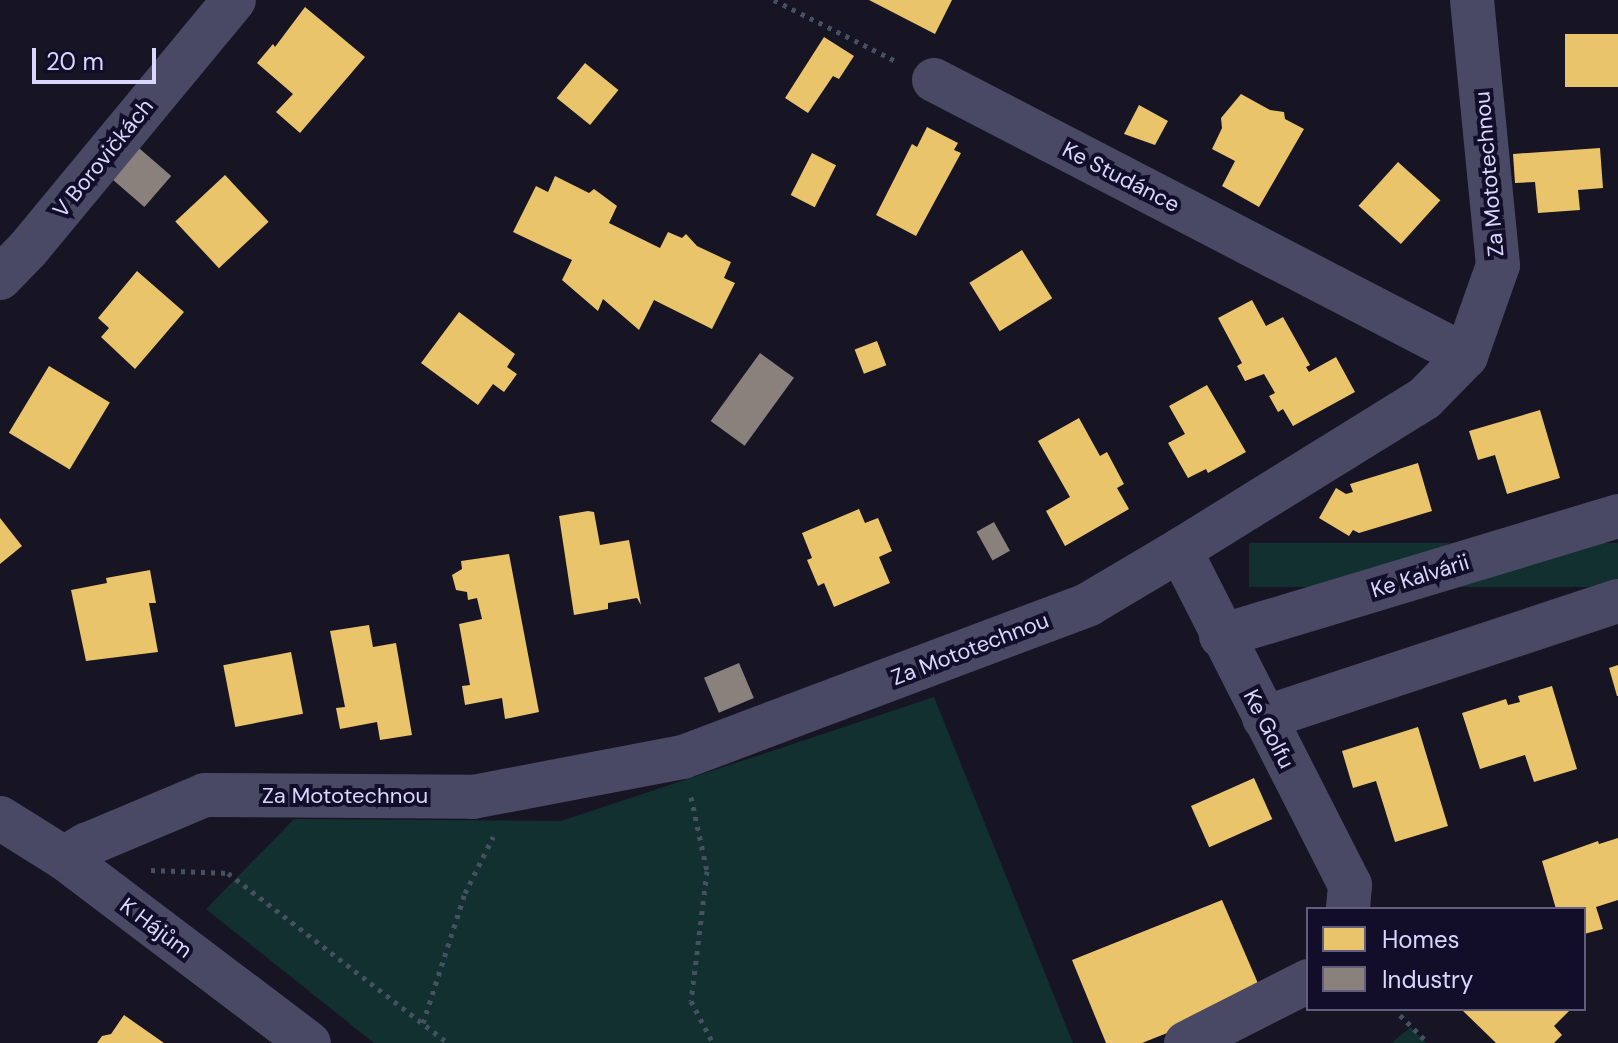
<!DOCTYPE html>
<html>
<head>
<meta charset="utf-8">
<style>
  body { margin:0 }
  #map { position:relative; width:1618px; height:1043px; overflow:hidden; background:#171424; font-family:"DM Sans",sans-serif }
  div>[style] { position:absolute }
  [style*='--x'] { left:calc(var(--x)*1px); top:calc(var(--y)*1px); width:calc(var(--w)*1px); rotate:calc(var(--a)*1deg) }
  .green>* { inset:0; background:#123030; transform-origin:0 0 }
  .homes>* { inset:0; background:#e9c46a; transform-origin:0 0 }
  .industry>* { inset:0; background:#8a817c; transform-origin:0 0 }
  .path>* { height:5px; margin-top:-2.5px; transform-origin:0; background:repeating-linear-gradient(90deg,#435161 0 4px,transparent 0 10px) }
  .minor>* { height:44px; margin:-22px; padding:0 22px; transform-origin:22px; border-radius:22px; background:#494965 }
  span { translate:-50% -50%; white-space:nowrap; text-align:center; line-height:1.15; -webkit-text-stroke:8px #120e2a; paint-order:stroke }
  .street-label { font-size:22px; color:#dad7ff }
  .legend { position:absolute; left:1306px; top:907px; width:280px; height:104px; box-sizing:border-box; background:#120e2a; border:2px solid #625e7f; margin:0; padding:10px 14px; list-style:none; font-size:24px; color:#dad7ff }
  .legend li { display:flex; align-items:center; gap:16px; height:40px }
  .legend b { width:40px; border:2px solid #625e7f }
  .scale { position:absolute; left:32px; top:48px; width:124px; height:36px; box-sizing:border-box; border:4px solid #dad7ff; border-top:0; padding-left:10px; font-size:24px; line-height:28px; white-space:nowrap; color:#dad7ff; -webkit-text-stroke:6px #120e2a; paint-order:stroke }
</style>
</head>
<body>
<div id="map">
  <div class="green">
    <i style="left:1618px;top:543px;width:44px;height:369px;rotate:90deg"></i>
    <i style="clip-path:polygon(934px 697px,1073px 1043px,374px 1043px,206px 909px,294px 819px,561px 821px)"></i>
    <i style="clip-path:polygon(1411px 1027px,1426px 1043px,1391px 1043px)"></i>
  </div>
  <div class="homes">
    <i style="clip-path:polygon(869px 0,952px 0,935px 34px)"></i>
    <i style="clip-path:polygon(305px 7px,365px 57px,300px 133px,276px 112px,293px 94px,257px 63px,273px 44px,275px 47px)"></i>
    <i style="left:1618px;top:34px;width:53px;height:53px;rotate:90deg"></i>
    <i style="clip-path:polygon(824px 37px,854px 56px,839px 79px,833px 76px,808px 113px,785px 98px)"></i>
    <i style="left:585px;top:63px;width:43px;height:45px;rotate:39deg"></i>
    <i style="clip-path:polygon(1241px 94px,1270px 110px,1284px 112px,1285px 119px,1304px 129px,1259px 207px,1222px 186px,1235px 161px,1212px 149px,1222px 128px,1221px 118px)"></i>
    <i style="clip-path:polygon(1139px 105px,1168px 121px,1155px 145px,1124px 134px)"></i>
    <i style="clip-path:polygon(927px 127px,958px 143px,954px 150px,961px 153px,916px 236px,876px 215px,912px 144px,917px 147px)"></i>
    <i style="clip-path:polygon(1600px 148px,1603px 188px,1578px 190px,1580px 210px,1538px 213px,1535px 182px,1515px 183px,1513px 154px)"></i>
    <i style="left:812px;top:153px;width:27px;height:47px;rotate:27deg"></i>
    <i style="left:1398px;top:162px;width:57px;height:59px;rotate:42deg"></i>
    <i style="left:225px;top:175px;width:64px;height:68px;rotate:47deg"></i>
    <i style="clip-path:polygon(555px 176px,589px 193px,594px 189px,617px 206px,609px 223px,660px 248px,668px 232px,682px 238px,686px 234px,697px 246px,731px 262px,724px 278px,735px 283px,712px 329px,654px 300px,639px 330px,603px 299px,598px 311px,562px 280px,572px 260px,513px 232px,536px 186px,548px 192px)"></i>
    <i style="left:1022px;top:250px;width:57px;height:62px;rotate:58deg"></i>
    <i style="clip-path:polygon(137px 271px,184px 312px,135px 369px,101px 337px,109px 328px,98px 318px)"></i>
    <i style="clip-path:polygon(1252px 300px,1266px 326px,1283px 317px,1310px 365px,1306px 367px,1309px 372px,1336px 357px,1355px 392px,1293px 426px,1283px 409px,1278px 412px,1269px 396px,1275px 393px,1264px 374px,1245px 381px,1237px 366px,1242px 363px,1218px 318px)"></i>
    <i style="clip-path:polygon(459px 312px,515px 354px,507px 367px,517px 374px,504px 392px,493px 384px,478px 405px,421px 363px)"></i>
    <i style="left:877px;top:341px;width:26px;height:24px;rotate:69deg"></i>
    <i style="left:49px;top:366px;width:71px;height:78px;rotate:31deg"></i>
    <i style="clip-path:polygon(1207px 385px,1246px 452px,1208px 473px,1206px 469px,1188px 478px,1168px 443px,1185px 434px,1169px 406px)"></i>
    <i style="clip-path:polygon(1540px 410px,1560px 478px,1507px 494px,1495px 455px,1478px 460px,1469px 431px)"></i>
    <i style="clip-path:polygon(1079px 418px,1100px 456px,1107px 452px,1124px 484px,1117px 488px,1129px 509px,1065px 546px,1046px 511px,1070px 497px,1038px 441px)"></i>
    <i style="clip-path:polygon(1418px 463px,1432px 511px,1359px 533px,1353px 530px,1349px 536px,1319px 518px,1336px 488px,1346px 494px,1353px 492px,1350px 484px)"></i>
    <i style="clip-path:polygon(859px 509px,865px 523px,878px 518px,892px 551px,879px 557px,890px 583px,834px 607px,824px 583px,818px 586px,807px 560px,812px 558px,802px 533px)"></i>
    <i style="clip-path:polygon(588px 511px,594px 512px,600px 545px,629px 540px,641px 605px,637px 598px,608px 603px,608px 609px,574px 615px,559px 516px)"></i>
    <i style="clip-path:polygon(0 518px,22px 546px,0 564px)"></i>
    <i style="clip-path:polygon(509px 554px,539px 712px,505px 719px,502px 698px,465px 705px,462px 686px,470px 685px,459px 624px,482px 619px,477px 598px,468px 600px,467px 592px,456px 590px,452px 575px,462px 569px,461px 561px)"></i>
    <i style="clip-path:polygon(150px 570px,156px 603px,149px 603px,158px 652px,86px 661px,71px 590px,107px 583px,106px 578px)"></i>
    <i style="clip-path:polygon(369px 625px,373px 647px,396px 643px,412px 735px,380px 740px,377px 722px,340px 729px,336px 708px,345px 707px,330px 631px)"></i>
    <i style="left:291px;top:652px;width:63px;height:69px;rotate:79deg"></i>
    <i style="clip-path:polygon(1618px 665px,1618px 696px,1617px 696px,1609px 668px)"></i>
    <i style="clip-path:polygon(1552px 686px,1577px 769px,1534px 782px,1525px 755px,1480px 769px,1462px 713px,1506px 699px,1508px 705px,1520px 702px,1518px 696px)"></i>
    <i style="clip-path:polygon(1418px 727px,1448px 826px,1395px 842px,1376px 781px,1353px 788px,1342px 751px)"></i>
    <i style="left:1254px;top:778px;width:45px;height:69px;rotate:66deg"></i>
    <i style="clip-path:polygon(1618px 838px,1618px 900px,1596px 907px,1603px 929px,1584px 934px,1584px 909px,1556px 909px,1542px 861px,1598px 841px,1599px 844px)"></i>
    <i style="clip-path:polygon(1222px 900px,1263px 995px,1142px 1043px,1106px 1043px,1072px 960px)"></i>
    <i style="clip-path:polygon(1461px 1009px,1571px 1009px,1554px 1026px,1562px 1035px,1554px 1043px,1496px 1043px)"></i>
    <i style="clip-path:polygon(124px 1015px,164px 1043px,97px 1043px,102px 1036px,111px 1034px)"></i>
  </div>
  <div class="industry">
    <i style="left:132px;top:142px;width:52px;height:41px;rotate:41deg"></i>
    <i style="left:760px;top:353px;width:42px;height:84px;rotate:36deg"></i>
    <i style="left:994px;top:522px;width:33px;height:20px;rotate:61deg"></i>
    <i style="left:739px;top:663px;width:38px;height:38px;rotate:67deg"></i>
  </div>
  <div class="path">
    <i style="--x:774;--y:0;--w:139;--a:26.6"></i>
    <i style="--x:691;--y:797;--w:76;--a:77.8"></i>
    <i style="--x:707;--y:871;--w:131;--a:97"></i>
    <i style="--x:691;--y:1001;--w:47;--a:62.4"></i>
    <i style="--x:151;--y:870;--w:77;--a:2.2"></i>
    <i style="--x:228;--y:873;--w:278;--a:37.7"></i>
    <i style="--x:1400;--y:1015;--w:40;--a:45"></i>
    <i style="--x:423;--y:1023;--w:137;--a:-72.1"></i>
    <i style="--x:465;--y:893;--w:63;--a:-63.4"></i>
  </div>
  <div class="minor">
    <i style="--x:934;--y:80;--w:599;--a:27.42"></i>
    <i style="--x:0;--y:278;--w:40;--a:-46"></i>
    <i style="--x:28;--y:249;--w:323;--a:-50.4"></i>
    <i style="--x:1180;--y:550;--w:376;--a:63.1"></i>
    <i style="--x:1350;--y:885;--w:24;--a:95"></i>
    <i style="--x:1221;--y:636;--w:415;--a:-16.8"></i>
    <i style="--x:1264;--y:718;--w:373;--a:-18.3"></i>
    <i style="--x:0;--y:818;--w:75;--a:32"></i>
    <i style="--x:64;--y:858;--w:307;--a:37.1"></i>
    <i style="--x:64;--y:858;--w:26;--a:-31"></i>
    <i style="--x:86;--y:845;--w:129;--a:-22.8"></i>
    <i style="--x:205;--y:795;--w:268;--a:0.4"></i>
    <i style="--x:473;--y:797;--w:214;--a:-10.8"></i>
    <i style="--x:683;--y:757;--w:434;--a:-20.6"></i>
    <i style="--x:1089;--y:604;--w:106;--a:-30.7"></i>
    <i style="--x:1180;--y:550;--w:288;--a:-31.8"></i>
    <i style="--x:1425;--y:398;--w:59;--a:-45.7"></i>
    <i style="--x:1466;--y:356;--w:96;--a:-70.6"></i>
    <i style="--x:1498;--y:265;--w:266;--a:-95.6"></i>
    <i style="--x:1186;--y:1043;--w:137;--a:-26.9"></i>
  </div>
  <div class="street-label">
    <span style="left:103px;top:158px;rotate:-51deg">V Borovičkách</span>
    <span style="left:1489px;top:174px;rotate:-95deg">Za Mototechnou</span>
    <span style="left:1121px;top:177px;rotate:27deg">Ke Studánce</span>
    <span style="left:1420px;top:576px;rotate:-17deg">Ke Kalvárii</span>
    <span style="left:970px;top:649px;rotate:-21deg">Za Mototechnou</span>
    <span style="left:1269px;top:729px;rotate:63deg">Ke Golfu</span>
    <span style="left:345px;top:796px">Za Mototechnou</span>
    <span style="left:156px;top:928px;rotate:37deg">K Hájům</span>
  </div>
  <ul class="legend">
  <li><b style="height:22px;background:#e9c46a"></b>Homes</li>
  <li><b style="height:22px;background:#8a817c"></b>Industry</li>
  </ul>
  <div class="scale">20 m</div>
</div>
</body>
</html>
